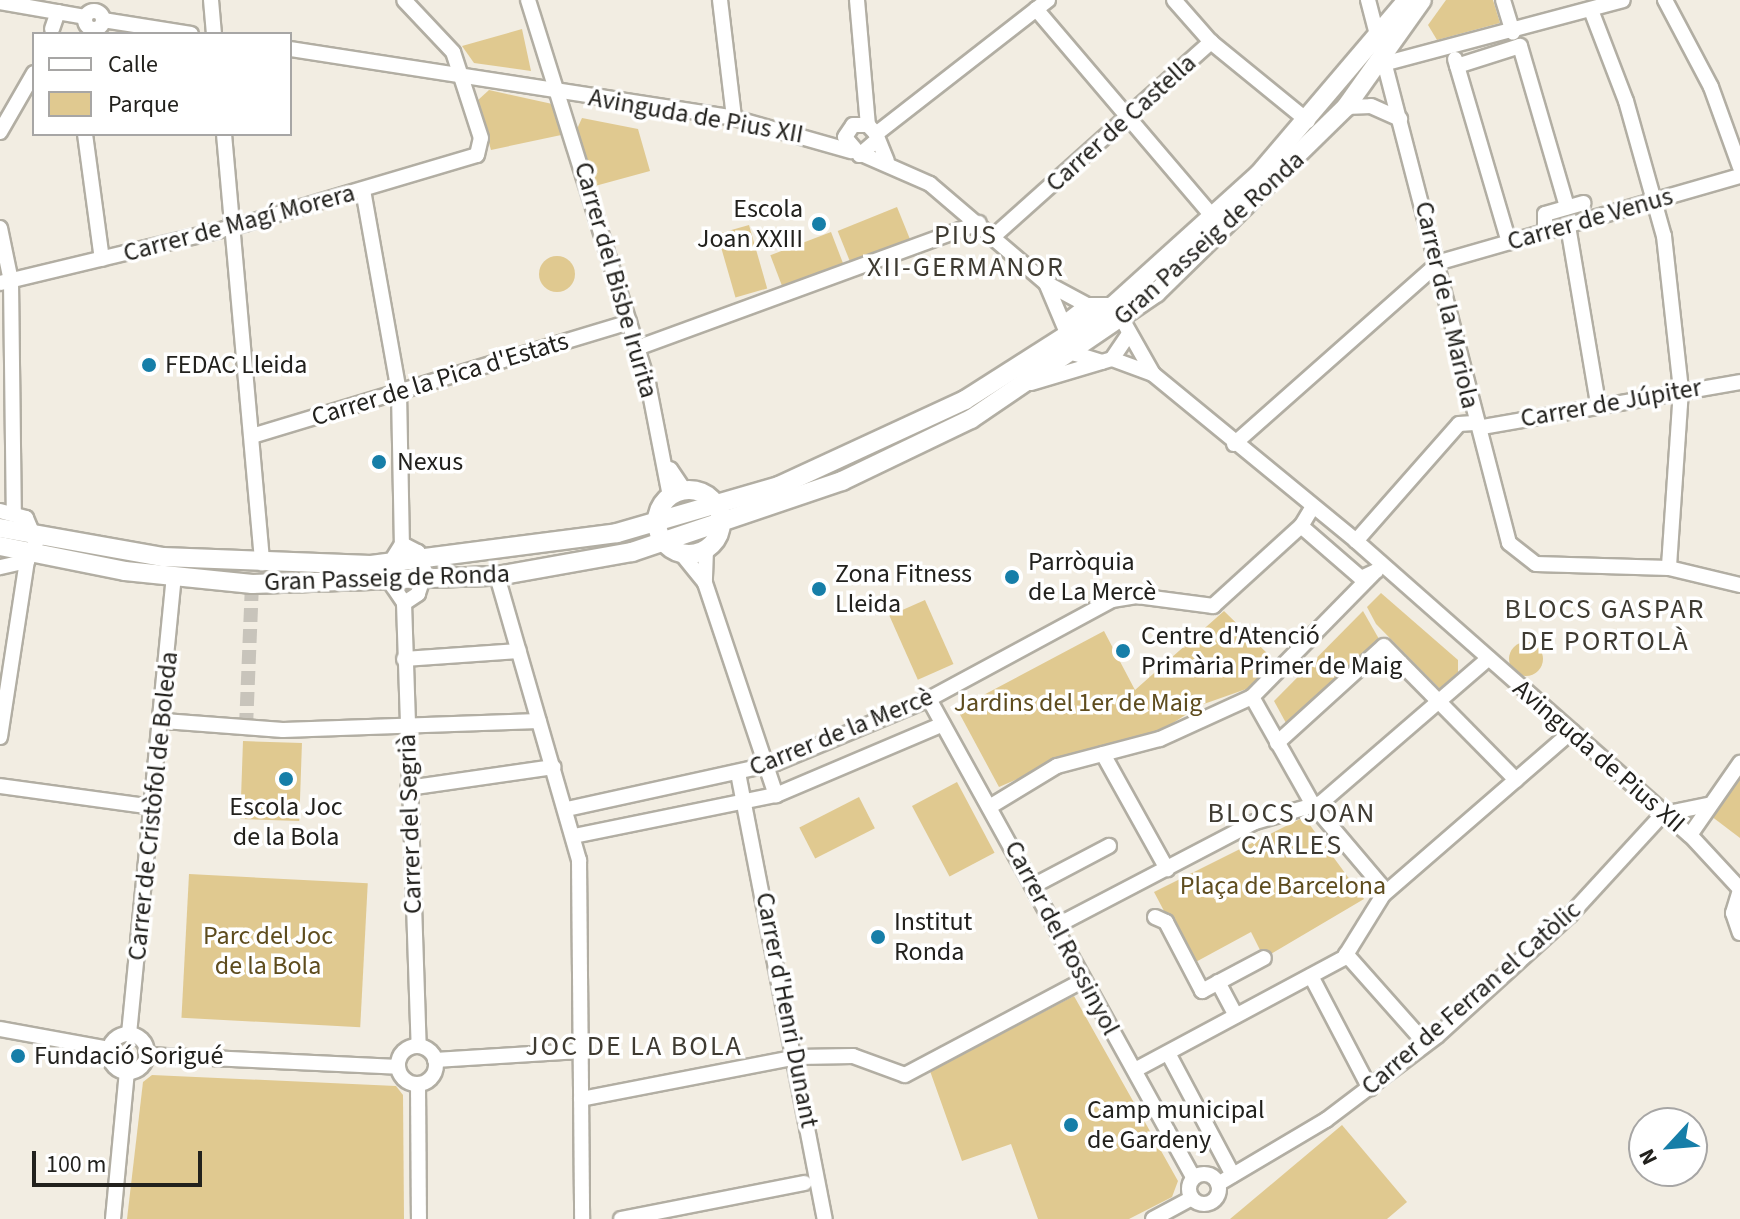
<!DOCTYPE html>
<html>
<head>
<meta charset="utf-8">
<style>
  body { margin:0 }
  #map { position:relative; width:1740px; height:1219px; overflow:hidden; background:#f2ede2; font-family:"Source Sans 3",sans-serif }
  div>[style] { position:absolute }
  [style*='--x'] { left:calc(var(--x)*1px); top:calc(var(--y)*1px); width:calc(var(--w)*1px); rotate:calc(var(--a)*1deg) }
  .green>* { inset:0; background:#e0c990; transform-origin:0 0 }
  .round { border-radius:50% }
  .minor-tunnel>* { height:14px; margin-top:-7px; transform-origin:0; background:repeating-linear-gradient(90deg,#c8c4bb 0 14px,transparent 0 21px) }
  .roads { filter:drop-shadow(2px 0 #b2aea3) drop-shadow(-2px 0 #b2aea3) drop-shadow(0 2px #b2aea3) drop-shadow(0 -2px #b2aea3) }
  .minor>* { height:14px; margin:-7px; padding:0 7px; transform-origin:7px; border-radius:7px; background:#fff }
  .minor>.ring { margin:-7px; padding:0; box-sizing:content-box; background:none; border:14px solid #fff; border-radius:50% }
  .major>* { height:18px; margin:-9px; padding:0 9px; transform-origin:9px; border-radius:9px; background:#fff }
  .major>.ring { margin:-9px; padding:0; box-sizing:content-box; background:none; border:18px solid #fff; border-radius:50% }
  .dots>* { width:22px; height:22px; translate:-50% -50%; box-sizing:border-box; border:4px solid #fff; border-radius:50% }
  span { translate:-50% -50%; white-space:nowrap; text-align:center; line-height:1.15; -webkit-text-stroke:7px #fff; paint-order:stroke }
  .street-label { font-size:26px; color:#22211d }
  .poi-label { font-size:26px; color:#22211d }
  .right { translate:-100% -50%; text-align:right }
  .left { translate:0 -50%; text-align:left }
  .park-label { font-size:26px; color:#5e4c1e }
  .neighbourhood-label { font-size:28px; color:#3f3b32; letter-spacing:2px }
  .legend { position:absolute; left:32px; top:32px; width:260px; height:104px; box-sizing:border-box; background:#fff; border:2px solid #a7a6a5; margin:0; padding:10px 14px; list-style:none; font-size:24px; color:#22211d }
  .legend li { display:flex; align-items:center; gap:16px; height:40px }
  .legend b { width:40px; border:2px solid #a7a6a5 }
  .north { position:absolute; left:1628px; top:1107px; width:80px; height:80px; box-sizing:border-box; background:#fff; border:2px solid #a7a6a5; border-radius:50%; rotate:244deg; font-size:22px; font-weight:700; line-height:32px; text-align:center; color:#22211d }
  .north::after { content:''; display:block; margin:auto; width:28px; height:36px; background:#167ea8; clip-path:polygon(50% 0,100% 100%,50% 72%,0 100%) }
  .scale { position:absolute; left:32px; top:1151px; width:170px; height:36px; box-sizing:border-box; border:4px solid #22211d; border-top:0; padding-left:10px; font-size:24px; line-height:28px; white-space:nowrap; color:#22211d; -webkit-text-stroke:6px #fff; paint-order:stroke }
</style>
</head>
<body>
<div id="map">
  <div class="green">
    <i style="clip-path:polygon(1446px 0,1493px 0,1500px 23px,1437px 40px,1428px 25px)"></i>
    <i style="clip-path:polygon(522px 29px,531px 71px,474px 63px,462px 46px)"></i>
    <i style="clip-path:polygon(489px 90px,557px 105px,566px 134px,491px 150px,477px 101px)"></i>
    <i style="clip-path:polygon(582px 118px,638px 129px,650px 171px,595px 186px,577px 129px)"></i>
    <i style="left:897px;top:207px;width:35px;height:64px;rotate:68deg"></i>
    <i style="left:749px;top:225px;width:66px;height:33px;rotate:74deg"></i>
    <i style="left:831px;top:232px;width:36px;height:65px;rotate:69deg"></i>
    <i class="round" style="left:539px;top:256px;width:36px;height:36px"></i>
    <i style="clip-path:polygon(1381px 593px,1458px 660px,1458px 672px,1440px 689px,1376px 624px,1367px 607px)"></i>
    <i style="left:925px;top:600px;width:70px;height:39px;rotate:66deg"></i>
    <i style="clip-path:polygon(1224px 611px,1278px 664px,1252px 687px,1201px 705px,1151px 737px,1062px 760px,999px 787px,957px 709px,1104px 631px,1135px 690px)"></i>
    <i style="clip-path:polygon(1363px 611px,1379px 639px,1286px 723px,1274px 701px)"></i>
    <i class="round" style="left:1509px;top:642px;width:34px;height:34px"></i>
    <i style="left:243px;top:741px;width:59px;height:78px;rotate:2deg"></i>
    <i style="clip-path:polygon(1740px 778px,1740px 838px,1711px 816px)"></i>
    <i style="left:957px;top:782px;width:80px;height:51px;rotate:62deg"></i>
    <i style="left:859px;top:797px;width:35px;height:67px;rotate:63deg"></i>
    <i style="clip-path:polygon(1304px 817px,1364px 899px,1264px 958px,1251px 932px,1192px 964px,1154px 892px)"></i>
    <i style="left:189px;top:874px;width:179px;height:144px;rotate:3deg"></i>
    <i style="clip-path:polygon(1074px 996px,1178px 1181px,1172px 1197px,1129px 1219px,1038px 1219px,1011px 1144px,962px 1161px,930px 1071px)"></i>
    <i style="clip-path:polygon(152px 1075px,396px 1086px,403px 1095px,404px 1219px,127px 1219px,143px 1082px)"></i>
    <i style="clip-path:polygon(1342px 1125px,1407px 1202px,1387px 1219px,1230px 1219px)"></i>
  </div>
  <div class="minor-tunnel">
    <i style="--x:246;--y:727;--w:143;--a:-87.6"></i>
  </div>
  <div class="roads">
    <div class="minor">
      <i style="--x:211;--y:0;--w:34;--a:85"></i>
      <i style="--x:528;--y:0;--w:401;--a:72.6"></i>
      <i style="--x:648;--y:383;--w:115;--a:79"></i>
      <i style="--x:720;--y:0;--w:119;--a:83.2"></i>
      <i style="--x:857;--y:0;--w:125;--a:85"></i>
      <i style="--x:1174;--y:0;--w:56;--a:48.6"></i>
      <i style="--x:1211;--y:42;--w:125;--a:39.2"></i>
      <i style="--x:1368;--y:0;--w:561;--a:75.44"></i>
      <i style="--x:1509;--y:543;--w:34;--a:38"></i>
      <i style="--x:1536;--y:564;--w:133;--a:1.7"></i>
      <i style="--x:1669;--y:568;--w:73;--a:13.5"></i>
      <i style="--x:1503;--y:0;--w:34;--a:73"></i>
      <i style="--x:1665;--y:0;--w:98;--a:62.1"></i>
      <i style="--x:1711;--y:87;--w:85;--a:70.1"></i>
      <i style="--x:0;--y:2;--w:86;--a:10"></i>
      <i style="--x:1036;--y:9;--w:273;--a:49.6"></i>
      <i style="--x:1591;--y:10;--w:97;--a:69"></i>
      <i style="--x:1626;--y:101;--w:140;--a:74.3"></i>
      <i style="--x:1664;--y:236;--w:155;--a:83.7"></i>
      <i style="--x:1681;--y:390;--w:178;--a:93.9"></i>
      <i class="ring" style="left:85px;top:11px;width:4px;height:4px"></i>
      <i style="--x:103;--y:20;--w:89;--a:9"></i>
      <i style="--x:52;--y:29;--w:18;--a:-71"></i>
      <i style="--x:290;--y:49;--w:449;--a:8.8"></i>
      <i style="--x:734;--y:118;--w:122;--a:15.8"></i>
      <i style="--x:1455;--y:59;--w:191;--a:73.6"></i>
      <i style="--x:1383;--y:64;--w:248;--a:-14.9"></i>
      <i style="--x:1457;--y:66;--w:66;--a:-17.6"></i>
      <i style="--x:1520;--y:46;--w:168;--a:73.7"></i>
      <i style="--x:1346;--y:107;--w:25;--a:-2"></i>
      <i style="--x:1371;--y:106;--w:32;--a:24"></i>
      <i style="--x:0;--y:132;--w:68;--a:-60"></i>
      <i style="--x:85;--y:134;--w:126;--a:82.3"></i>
      <i style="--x:224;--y:134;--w:431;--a:84.9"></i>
      <i style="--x:876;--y:134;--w:218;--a:-37.9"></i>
      <i style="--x:877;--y:140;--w:23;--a:139"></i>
      <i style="--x:860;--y:155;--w:23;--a:-130"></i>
      <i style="--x:845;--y:137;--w:14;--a:-56"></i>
      <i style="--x:853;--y:125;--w:15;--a:0"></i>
      <i style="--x:868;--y:125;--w:12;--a:48"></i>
      <i style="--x:876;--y:134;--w:29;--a:68"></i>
      <i style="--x:864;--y:155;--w:72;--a:23.7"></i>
      <i style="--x:930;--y:184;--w:153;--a:40.5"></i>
      <i style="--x:1046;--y:283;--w:47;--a:28.2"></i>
      <i style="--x:363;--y:190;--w:205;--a:79.9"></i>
      <i style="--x:399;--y:392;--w:152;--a:88.9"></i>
      <i style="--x:1568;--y:226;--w:180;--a:80.4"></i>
      <i style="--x:0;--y:228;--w:54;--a:78.3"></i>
      <i style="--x:11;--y:281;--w:231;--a:89.3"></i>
      <i style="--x:1545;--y:232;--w:18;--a:-90"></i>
      <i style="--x:1545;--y:214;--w:40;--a:-16"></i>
      <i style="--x:995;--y:235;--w:290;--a:-41.8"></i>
      <i style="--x:0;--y:283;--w:241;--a:-13.5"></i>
      <i style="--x:234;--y:227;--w:253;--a:-16.5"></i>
      <i style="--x:477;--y:155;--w:17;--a:-77"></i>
      <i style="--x:481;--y:138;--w:90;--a:-108"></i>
      <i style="--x:453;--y:52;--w:71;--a:-133.3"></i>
      <i style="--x:1046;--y:283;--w:77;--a:67.1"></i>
      <i style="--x:1076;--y:354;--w:27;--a:17"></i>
      <i style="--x:1064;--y:323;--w:29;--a:-38"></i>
      <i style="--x:1087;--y:305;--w:27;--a:0"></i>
      <i style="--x:1114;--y:305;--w:79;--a:60.5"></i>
      <i style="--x:637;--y:348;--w:364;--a:-20.1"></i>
      <i style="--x:1112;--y:359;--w:44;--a:20.1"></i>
      <i style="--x:1153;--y:374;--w:263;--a:39.4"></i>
      <i style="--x:1356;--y:541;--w:445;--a:41.4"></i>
      <i style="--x:1690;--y:835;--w:74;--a:47.2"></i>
      <i style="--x:1031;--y:383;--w:84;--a:-16.5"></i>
      <i style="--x:1112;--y:359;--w:30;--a:-56"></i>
      <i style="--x:1483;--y:427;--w:261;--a:-9.9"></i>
      <i style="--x:252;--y:436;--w:394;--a:-16.8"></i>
      <i style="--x:1234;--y:444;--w:275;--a:-41.5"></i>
      <i style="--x:1440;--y:262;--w:312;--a:-16"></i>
      <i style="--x:670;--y:469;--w:25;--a:56"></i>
      <i style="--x:1312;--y:508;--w:21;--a:121"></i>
      <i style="--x:1301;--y:526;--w:79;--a:40.9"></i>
      <i style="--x:1361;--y:578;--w:17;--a:-25"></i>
      <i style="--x:0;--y:511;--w:27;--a:15"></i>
      <i style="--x:26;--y:518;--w:26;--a:67"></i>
      <i style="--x:36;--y:542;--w:21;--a:115"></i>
      <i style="--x:27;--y:561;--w:28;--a:167"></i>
      <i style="--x:1356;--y:541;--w:156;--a:-48.6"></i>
      <i style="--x:1459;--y:424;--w:15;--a:-4"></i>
      <i style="--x:402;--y:544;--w:18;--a:27"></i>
      <i style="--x:418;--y:552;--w:21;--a:71"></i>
      <i style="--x:425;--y:572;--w:23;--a:108"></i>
      <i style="--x:418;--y:594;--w:17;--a:147"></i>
      <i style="--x:402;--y:544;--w:34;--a:122"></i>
      <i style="--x:384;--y:573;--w:36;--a:56"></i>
      <i style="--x:706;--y:549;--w:34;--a:92"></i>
      <i style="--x:705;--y:583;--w:224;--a:71.5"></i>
      <i style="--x:681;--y:553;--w:38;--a:51"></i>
      <i style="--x:497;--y:576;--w:296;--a:73.9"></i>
      <i style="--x:579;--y:860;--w:359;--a:89.5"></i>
      <i style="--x:404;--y:603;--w:443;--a:88.1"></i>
      <i style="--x:404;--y:659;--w:115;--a:-4"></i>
      <i style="--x:1252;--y:697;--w:124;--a:60.5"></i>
      <i style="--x:1313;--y:805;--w:113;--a:49.7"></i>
      <i style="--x:929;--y:699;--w:546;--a:61.09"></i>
      <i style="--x:164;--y:721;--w:119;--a:4.3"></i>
      <i style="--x:283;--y:730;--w:256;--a:-2"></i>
      <i style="--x:0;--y:737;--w:178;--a:-81.3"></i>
      <i style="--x:1277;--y:743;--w:144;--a:-42.2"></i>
      <i style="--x:1384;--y:646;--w:188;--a:45.4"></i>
      <i style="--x:1103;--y:754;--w:132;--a:60.9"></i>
      <i style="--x:738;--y:773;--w:454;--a:79"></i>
      <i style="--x:0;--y:786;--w:155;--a:7.8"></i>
      <i style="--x:408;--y:788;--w:147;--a:-8.2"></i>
      <i style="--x:991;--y:806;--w:77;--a:-31.2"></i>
      <i style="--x:1057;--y:766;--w:106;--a:-14.7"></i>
      <i style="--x:1160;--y:739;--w:101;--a:-24.5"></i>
      <i style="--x:1252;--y:697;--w:173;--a:-45.5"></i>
      <i style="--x:567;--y:809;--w:214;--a:-12.4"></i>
      <i style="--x:776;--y:763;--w:166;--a:-22.7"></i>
      <i style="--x:929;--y:699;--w:208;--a:-28.4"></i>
      <i style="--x:1112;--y:600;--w:25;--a:-9"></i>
      <i style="--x:1137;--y:596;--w:77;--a:7.5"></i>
      <i style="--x:1213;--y:606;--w:119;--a:-42.3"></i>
      <i style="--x:1663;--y:814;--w:46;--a:-11.3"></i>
      <i style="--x:1690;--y:835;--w:88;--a:-55.2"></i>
      <i style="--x:574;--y:836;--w:206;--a:-11.5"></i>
      <i style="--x:776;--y:795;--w:181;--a:-23"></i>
      <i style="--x:1033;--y:886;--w:86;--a:-27.8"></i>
      <i style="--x:1740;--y:890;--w:24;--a:107"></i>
      <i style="--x:1733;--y:913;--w:21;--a:71"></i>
      <i style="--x:1155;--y:917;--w:12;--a:24"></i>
      <i style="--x:1166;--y:922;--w:78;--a:62.4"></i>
      <i style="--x:1202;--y:991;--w:70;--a:-28"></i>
      <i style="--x:1054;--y:927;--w:227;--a:-27.6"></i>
      <i style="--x:1255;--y:822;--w:69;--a:-16.1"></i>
      <i style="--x:1321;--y:803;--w:221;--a:-40.8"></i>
      <i style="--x:1346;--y:954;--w:120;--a:48.4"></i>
      <i style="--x:1311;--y:976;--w:127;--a:62.4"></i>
      <i style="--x:1218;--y:982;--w:38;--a:62"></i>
      <i style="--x:0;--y:1029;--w:112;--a:10.3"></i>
      <i style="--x:129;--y:1034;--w:458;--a:-84.4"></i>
      <i class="ring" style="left:109px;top:1034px;width:24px;height:24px"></i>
      <i class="ring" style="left:398px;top:1046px;width:24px;height:24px"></i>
      <i style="--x:1168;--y:1053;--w:138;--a:62"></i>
      <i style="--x:146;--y:1055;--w:252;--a:2.7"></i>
      <i style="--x:435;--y:1060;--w:145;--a:-3.6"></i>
      <i style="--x:1135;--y:1070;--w:237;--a:-28.2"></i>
      <i style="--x:1344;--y:958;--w:74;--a:-58.2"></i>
      <i style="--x:1383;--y:895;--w:250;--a:-40.9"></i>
      <i style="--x:418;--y:1084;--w:135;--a:89.6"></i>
      <i style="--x:581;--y:1099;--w:221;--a:-11"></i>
      <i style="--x:798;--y:1057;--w:55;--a:-1"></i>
      <i style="--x:853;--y:1056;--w:55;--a:20.1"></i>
      <i style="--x:905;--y:1075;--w:200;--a:-28"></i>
      <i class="ring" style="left:1189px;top:1174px;width:16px;height:16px"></i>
      <i style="--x:1218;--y:1184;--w:126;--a:-30.7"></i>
      <i style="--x:1326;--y:1120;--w:139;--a:-37.1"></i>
      <i style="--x:1437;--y:1036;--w:180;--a:-42.3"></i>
      <i style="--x:1570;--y:915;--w:137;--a:-47.4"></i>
      <i style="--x:113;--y:1219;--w:149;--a:-84.6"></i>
      <i style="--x:621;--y:1219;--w:187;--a:-11.1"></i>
      <i style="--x:1153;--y:1219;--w:44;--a:-28.3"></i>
    </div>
    <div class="major">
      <i class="ring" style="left:657px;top:490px;width:46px;height:46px"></i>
      <i style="--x:0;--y:528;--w:166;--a:10.1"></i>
      <i style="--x:163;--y:557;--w:208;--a:2.2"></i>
      <i style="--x:371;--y:565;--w:248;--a:-7.4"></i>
      <i style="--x:617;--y:533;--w:169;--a:-16.2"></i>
      <i style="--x:779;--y:486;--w:205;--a:-24.8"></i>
      <i style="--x:965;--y:400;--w:177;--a:-32.5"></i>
      <i style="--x:1114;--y:305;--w:195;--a:-42.1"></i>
      <i style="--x:1259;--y:174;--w:228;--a:-49.6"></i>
      <i style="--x:0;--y:546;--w:127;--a:11.3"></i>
      <i style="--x:125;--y:571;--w:128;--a:5.8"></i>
      <i style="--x:252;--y:584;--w:245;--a:-1.9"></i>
      <i style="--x:497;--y:576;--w:137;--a:-10.1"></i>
      <i style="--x:632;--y:552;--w:222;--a:-18.7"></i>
      <i style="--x:842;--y:481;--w:143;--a:-25.7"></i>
      <i style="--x:971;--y:419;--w:224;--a:-34.3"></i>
      <i style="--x:1156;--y:293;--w:266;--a:-44.4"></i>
      <i style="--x:1346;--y:107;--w:131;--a:-54.6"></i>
    </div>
  </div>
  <div class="dots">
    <i style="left:819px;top:224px;background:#167ea8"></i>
    <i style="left:149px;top:365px;background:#167ea8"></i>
    <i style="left:379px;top:462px;background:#167ea8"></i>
    <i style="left:1012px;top:577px;background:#167ea8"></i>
    <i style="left:819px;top:589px;background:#167ea8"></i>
    <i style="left:1123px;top:651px;background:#167ea8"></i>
    <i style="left:286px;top:779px;background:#167ea8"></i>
    <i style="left:878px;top:937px;background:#167ea8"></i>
    <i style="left:18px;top:1056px;background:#167ea8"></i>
    <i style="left:1071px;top:1125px;background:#167ea8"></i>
  </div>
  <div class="street-label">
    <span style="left:696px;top:116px;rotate:10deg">Avinguda de Pius XII</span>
    <span style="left:1121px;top:123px;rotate:-42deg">Carrer de Castella</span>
    <span style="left:1590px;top:219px;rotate:-16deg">Carrer de Venus</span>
    <span style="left:239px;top:223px;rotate:-15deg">Carrer de Magí Morera</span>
    <span style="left:1209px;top:238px;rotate:-42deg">Gran Passeig de Ronda</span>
    <span style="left:616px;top:280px;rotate:74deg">Carrer del Bisbe Irurita</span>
    <span style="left:1447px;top:305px;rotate:77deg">Carrer de la Mariola</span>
    <span style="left:440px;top:379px;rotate:-17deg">Carrer de la Pica d'Estats</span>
    <span style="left:1611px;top:403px;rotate:-10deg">Carrer de Júpiter</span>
    <span style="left:387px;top:578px;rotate:-2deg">Gran Passeig de Ronda</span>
    <span style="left:841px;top:732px;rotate:-22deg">Carrer de la Mercè</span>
    <span style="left:1599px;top:756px;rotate:41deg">Avinguda de Pius XII</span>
    <span style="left:153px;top:806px;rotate:-84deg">Carrer de Cristòfol de Boleda</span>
    <span style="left:410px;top:824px;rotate:-92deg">Carrer del Segrià</span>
    <span style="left:1062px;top:938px;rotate:62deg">Carrer del Rossinyol</span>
    <span style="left:1471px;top:998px;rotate:-41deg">Carrer de Ferran el Catòlic</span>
    <span style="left:787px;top:1010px;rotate:79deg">Carrer d'Henri Dunant</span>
  </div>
  <div class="poi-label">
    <span class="right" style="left:803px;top:224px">Escola<br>Joan XXIII</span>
    <span class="left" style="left:165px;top:365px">FEDAC Lleida</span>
    <span class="left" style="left:397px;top:462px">Nexus</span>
    <span class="left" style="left:1028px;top:577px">Parròquia<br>de La Mercè</span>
    <span class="left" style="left:835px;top:589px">Zona Fitness<br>Lleida</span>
    <span class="left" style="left:1141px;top:651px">Centre d'Atenció<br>Primària Primer de Maig</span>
    <span style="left:286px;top:822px">Escola Joc<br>de la Bola</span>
    <span class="left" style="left:894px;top:937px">Institut<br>Ronda</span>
    <span class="left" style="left:34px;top:1056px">Fundació Sorigué</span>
    <span class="left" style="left:1087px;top:1125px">Camp municipal<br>de Gardeny</span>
  </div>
  <div class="park-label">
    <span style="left:1078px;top:703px">Jardins del 1er de Maig</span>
    <span style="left:1283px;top:886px">Plaça de Barcelona</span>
    <span style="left:268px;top:951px">Parc del Joc<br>de la Bola</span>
  </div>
  <div class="neighbourhood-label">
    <span style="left:966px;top:251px">PIUS<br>XII-GERMANOR</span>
    <span style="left:1605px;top:625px">BLOCS GASPAR<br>DE PORTOLÀ</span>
    <span style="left:1292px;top:829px">BLOCS JOAN<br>CARLES</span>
    <span style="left:634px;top:1046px">JOC DE LA BOLA</span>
  </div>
  <ul class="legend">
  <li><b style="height:10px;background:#fff"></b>Calle</li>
  <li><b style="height:22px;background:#e0c990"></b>Parque</li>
  </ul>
  <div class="north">N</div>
  <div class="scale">100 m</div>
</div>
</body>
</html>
